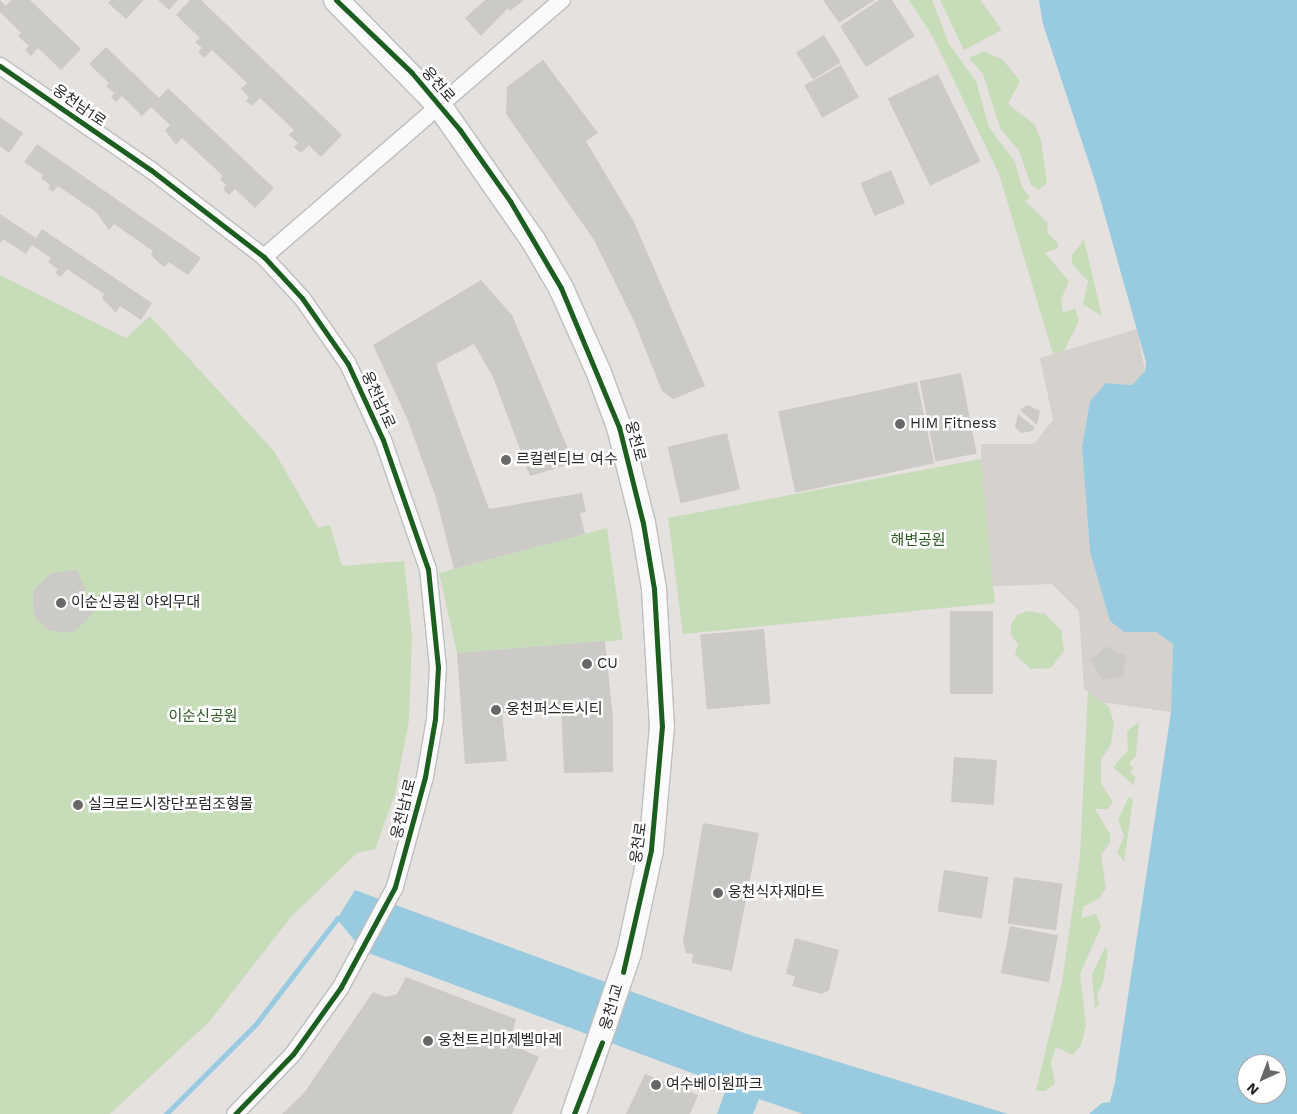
<!DOCTYPE html>
<html>
<head>
<meta charset="utf-8">
<style>
  body { margin:0 }
  #map { position:relative; width:1297px; height:1114px; overflow:hidden; background:#e4e1de; font-family:"Work Sans","Noto Sans KR",sans-serif }
  div>[style] { position:absolute }
  [style*='--x'] { left:calc(var(--x)*1px); top:calc(var(--y)*1px); width:calc(var(--w)*1px); rotate:calc(var(--a)*1deg) }
  .green>* { inset:0; background:#c7ddba }
  .plaza>* { inset:0; background:#d5d1cd }
  .water>* { inset:0; background:#98cbdf }
  .stream>* { height:4.5px; margin:-2.25px; padding:0 2.25px; transform-origin:2.25px; border-radius:2.25px; background:#98cbdf }
  .building>* { inset:0; background:#cccac7; transform-origin:0 0 }
  .roads { filter:drop-shadow(1px 0 #bfbebf) drop-shadow(-1px 0 #bfbebf) drop-shadow(0 1px #bfbebf) drop-shadow(0 -1px #bfbebf) }
  .street>* { height:16px; margin:-8px; padding:0 8px; transform-origin:8px; border-radius:8px; background:#fbfafa }
  .secondary>* { height:24px; margin:-12px; padding:0 12px; transform-origin:12px; border-radius:12px; background:#fbfafa }
  .cycleway>* { height:5px; margin:-2.5px; padding:0 2.5px; transform-origin:2.5px; border-radius:2.5px; background:#1b5e20 }
  .dots>* { width:14px; height:14px; translate:-50% -50%; box-sizing:border-box; border:2px solid #fff; border-radius:50% }
  span { translate:-50% -50%; white-space:nowrap; text-align:center; line-height:1.15; -webkit-text-stroke:5px #fff; paint-order:stroke }
  .street-label { font-size:15px; color:#272727 }
  .poi-label { font-size:15px; color:#272727 }
  .left { translate:0 -50%; text-align:left }
  .park-label { font-size:15px; color:#2c5a21 }
  .north { position:absolute; left:1237px; top:1054px; width:50px; height:50px; box-sizing:border-box; background:#fff; border:1px solid #a9a9a9; border-radius:50%; rotate:223deg; font-size:14px; font-weight:700; line-height:20px; text-align:center; color:#272727 }
  .north::after { content:''; display:block; margin:auto; width:18px; height:22px; background:#696867; clip-path:polygon(50% 0,100% 100%,50% 72%,0 100%) }
</style>
</head>
<body>
<div id="map">
  <div class="green">
    <i style="clip-path:polygon(909px 0,932px 0,949px 44px,976px 81px,989px 127px,1015px 162px,1022px 187px,1030px 198px,1025px 201px,1047px 222px,1048px 234px,1058px 243px,1058px 248px,1045px 253px,1069px 281px,1061px 300px,1063px 313px,1075px 308px,1079px 321px,1064px 351px,1053px 354px,999px 174px,933px 37px)"></i>
    <i style="clip-path:polygon(940px 0,980px 0,1002px 30px,964px 50px)"></i>
    <i style="clip-path:polygon(984px 51px,1003px 60px,1020px 81px,1008px 104px,1034px 124px,1041px 140px,1047px 183px,1039px 190px,1031px 185px,1019px 151px,1000px 128px,983px 74px,969px 58px)"></i>
    <i style="clip-path:polygon(1084px 240px,1102px 316px,1083px 304px,1088px 281px,1072px 264px,1072px 255px)"></i>
    <i style="clip-path:polygon(0 275px,126px 338px,150px 316px,274px 451px,318px 528px,330px 525px,342px 566px,404px 561px,412px 636px,409px 720px,395px 794px,375px 849px,357px 853px,291px 917px,209px 1022px,110px 1114px,0 1114px)"></i>
    <i style="clip-path:polygon(981px 459px,995px 603px,683px 634px,668px 518px)"></i>
    <i style="clip-path:polygon(607px 528px,623px 640px,457px 653px,439px 573px)"></i>
    <i style="clip-path:polygon(1028px 611px,1045px 614px,1061px 630px,1064px 651px,1051px 668px,1031px 669px,1015px 655px,1018px 644px,1011px 635px,1011px 624px,1017px 615px)"></i>
    <i style="clip-path:polygon(1088px 688px,1109px 707px,1114px 723px,1111px 744px,1101px 760px,1101px 783px,1113px 802px,1108px 809px,1095px 809px,1110px 834px,1110px 843px,1101px 855px,1106px 888px,1099px 899px,1084px 906px,1082px 914px,1082px 918px,1096px 914px,1101px 927px,1080px 974px,1086px 1025px,1081px 1045px,1073px 1055px,1056px 1047px,1051px 1061px,1055px 1084px,1045px 1091px,1036px 1091px,1062px 982px,1080px 856px)"></i>
    <i style="clip-path:polygon(1139px 722px,1136px 756px,1129px 763px,1133px 768px,1130px 773px,1135px 776px,1134px 786px,1113px 767px,1128px 750px,1127px 731px)"></i>
    <i style="clip-path:polygon(1129px 797px,1133px 800px,1124px 862px,1117px 852px,1124px 836px,1118px 819px)"></i>
    <i style="clip-path:polygon(1105px 947px,1108px 951px,1103px 983px,1097px 995px,1099px 1005px,1095px 1008px,1092px 975px)"></i>
  </div>
  <div class="plaza">
    <i style="clip-path:polygon(1137px 329px,1145px 371px,1132px 385px,1106px 383px,1090px 401px,1082px 447px,1090px 552px,1110px 621px,1124px 632px,1156px 632px,1173px 644px,1171px 712px,1100px 702px,1084px 689px,1079px 611px,1052px 584px,993px 586px,981px 459px,981px 444px,1034px 444px,1053px 420px,1040px 358px)"></i>
  </div>
  <div class="water">
    <i style="clip-path:polygon(evenodd,1039px 0,1297px 0,1297px 1114px,1089px 1114px,1102px 1103px,1110px 1102px,1115px 1082px,1171px 712px,1173px 644px,1156px 632px,1124px 632px,1110px 621px,1090px 552px,1082px 447px,1090px 401px,1106px 383px,1132px 385px,1145px 371px,1146px 362px,1096px 184px,1043px 24px,1039px 0,1247px 1064px,1277px 1064px,1277px 1094px,1247px 1094px,1247px 1064px)"></i>
    <i style="clip-path:polygon(355px 890px,747px 1034px,1008px 1114px,803px 1114px,759px 1099px,753px 1114px,717px 1114px,727px 1086px,363px 951px,337px 919px)"></i>
  </div>
  <div class="stream">
    <i style="--x:166;--y:1114;--w:127;--a:-45"></i>
    <i style="--x:256;--y:1024;--w:133;--a:-52.4"></i>
  </div>
  <div class="building">
    <i style="clip-path:polygon(0 0,6px 6px,11px 0,30px 0,81px 49px,61px 70px,38px 48px,31px 56px,25px 50px,29px 46px,18px 36px,21px 33px,0 12px)"></i>
    <i style="clip-path:polygon(111px 0,144px 0,126px 19px,108px 3px)"></i>
    <i style="clip-path:polygon(158px 0,178px 0,169px 10px)"></i>
    <i style="clip-path:polygon(190px 0,201px 0,342px 135px,321px 157px,309px 145px,301px 153px,294px 147px,298px 143px,289px 135px,294px 130px,260px 98px,252px 106px,246px 101px,249px 97px,241px 89px,247px 83px,212px 50px,204px 58px,198px 52px,202px 48px,195px 42px,200px 38px,176px 15px)"></i>
    <i style="clip-path:polygon(485px 0,524px 0,510px 11px,508px 8px,481px 36px,465px 18px)"></i>
    <i style="clip-path:polygon(823px 0,875px 0,839px 23px)"></i>
    <i style="clip-path:polygon(879px 0,892px 0,915px 36px,866px 67px,840px 26px)"></i>
    <i style="left:824px;top:35px;width:32px;height:33px;rotate:58deg"></i>
    <i style="clip-path:polygon(106px 47px,159px 98px,168px 88px,274px 188px,255px 208px,235px 189px,229px 195px,223px 189px,226px 185px,220px 179px,223px 176px,182px 138px,176px 145px,165px 130px,170px 125px,151px 107px,142px 116px,122px 96px,116px 102px,111px 97px,114px 93px,106px 86px,109px 83px,89px 64px)"></i>
    <i style="clip-path:polygon(543px 60px,598px 133px,586px 141px,634px 222px,705px 386px,673px 399px,662px 391px,634px 321px,594px 240px,506px 114px,507px 87px)"></i>
    <i style="left:841px;top:65px;width:37px;height:42px;rotate:61deg"></i>
    <i style="left:938px;top:74px;width:97px;height:56px;rotate:64deg"></i>
    <i style="clip-path:polygon(0 117px,23px 133px,9px 153px,0 146px)"></i>
    <i style="clip-path:polygon(37px 144px,201px 258px,188px 275px,168px 262px,165px 267px,159px 263px,151px 255px,153px 251px,114px 224px,109px 230px,96px 212px,58px 186px,53px 192px,48px 188px,50px 185px,41px 178px,43px 175px,24px 162px)"></i>
    <i style="left:891px;top:170px;width:36px;height:33px;rotate:67deg"></i>
    <i style="clip-path:polygon(0 214px,36px 238px,42px 229px,152px 303px,141px 320px,120px 306px,116px 313px,102px 298px,104px 294px,67px 269px,61px 277px,55px 273px,58px 269px,48px 262px,51px 258px,32px 245px,26px 254px,3px 239px,0 244px)"></i>
    <i style="clip-path:polygon(481px 280px,512px 315px,574px 463px,530px 476px,493px 377px,474px 344px,436px 364px,489px 509px,582px 493px,586px 512px,580px 513px,585px 534px,454px 569px,436px 498px,407px 418px,373px 345px)"></i>
    <i style="left:961px;top:373px;width:82px;height:42px;rotate:79deg"></i>
    <i style="left:917px;top:382px;width:83px;height:142px;rotate:78deg"></i>
    <i style="clip-path:polygon(1027px 405px,1040px 411px,1037px 425px,1020px 410px)"></i>
    <i style="clip-path:polygon(1018px 414px,1035px 428px,1032px 431px,1021px 433px,1015px 427px)"></i>
    <i style="left:727px;top:433px;width:58px;height:61px;rotate:77deg"></i>
    <i style="clip-path:polygon(77px 570px,94px 612px,75px 631px,63px 633px,46px 629px,34px 616px,33px 591px,51px 573px)"></i>
    <i style="left:993px;top:611px;width:83px;height:43px;rotate:90deg"></i>
    <i style="left:764px;top:629px;width:75px;height:64px;rotate:85deg"></i>
    <i style="clip-path:polygon(605px 641px,613px 718px,613px 772px,564px 773px,561px 707px,502px 713px,507px 761px,465px 764px,457px 653px)"></i>
    <i style="clip-path:polygon(1106px 646px,1126px 656px,1123px 677px,1102px 680px,1091px 660px)"></i>
    <i style="left:954px;top:757px;width:43px;height:45px;rotate:4deg"></i>
    <i style="clip-path:polygon(703px 823px,759px 833px,732px 971px,692px 963px,693px 954px,686px 953px,683px 941px)"></i>
    <i style="left:944px;top:870px;width:45px;height:42px;rotate:9deg"></i>
    <i style="left:1014px;top:877px;width:49px;height:47px;rotate:8deg"></i>
    <i style="left:1010px;top:926px;width:49px;height:48px;rotate:11deg"></i>
    <i style="clip-path:polygon(795px 938px,839px 950px,829px 990px,822px 994px,792px 986px,795px 976px,786px 974px)"></i>
    <i style="clip-path:polygon(406px 977px,516px 1019px,512px 1033px,521px 1049px,539px 1057px,512px 1114px,282px 1114px,304px 1093px,373px 992px,386px 997px,397px 994px)"></i>
    <i style="clip-path:polygon(645px 1074px,698px 1095px,690px 1114px,626px 1114px)"></i>
  </div>
  <div class="roads">
    <div class="street">
      <i style="--x:0;--y:66;--w:183;--a:34.6"></i>
      <i style="--x:151;--y:170;--w:143;--a:37.6"></i>
      <i style="--x:264;--y:257;--w:56;--a:47.2"></i>
      <i style="--x:302;--y:298;--w:80;--a:55.1"></i>
      <i style="--x:348;--y:364;--w:84;--a:65.3"></i>
      <i style="--x:383;--y:440;--w:137;--a:70.8"></i>
      <i style="--x:428;--y:569;--w:99;--a:84.2"></i>
      <i style="--x:438;--y:667;--w:52;--a:93.3"></i>
      <i style="--x:435;--y:719;--w:59;--a:99.8"></i>
      <i style="--x:425;--y:777;--w:114;--a:105.3"></i>
      <i style="--x:395;--y:887;--w:114;--a:118.4"></i>
      <i style="--x:341;--y:987;--w:82;--a:125.6"></i>
      <i style="--x:293;--y:1054;--w:83;--a:134"></i>
      <i style="--x:264;--y:257;--w:394;--a:-40.8"></i>
    </div>
    <div class="secondary">
      <i style="--x:336;--y:0;--w:147;--a:45.6"></i>
      <i style="--x:439;--y:105;--w:165;--a:55.2"></i>
      <i style="--x:533;--y:240;--w:56;--a:59.7"></i>
      <i style="--x:561;--y:288;--w:93;--a:65.9"></i>
      <i style="--x:599;--y:373;--w:58;--a:69.7"></i>
      <i style="--x:619;--y:427;--w:99;--a:76"></i>
      <i style="--x:643;--y:523;--w:67;--a:80.5"></i>
      <i style="--x:654;--y:589;--w:137;--a:86.7"></i>
      <i style="--x:662;--y:726;--w:124;--a:95.1"></i>
      <i style="--x:651;--y:850;--w:105;--a:102.1"></i>
      <i style="--x:629;--y:953;--w:170;--a:108.9"></i>
    </div>
  </div>
  <div class="cycleway">
    <i style="--x:336;--y:0;--w:105;--a:43.8"></i>
    <i style="--x:412;--y:73;--w:75;--a:49.9"></i>
    <i style="--x:460;--y:130;--w:87;--a:54.8"></i>
    <i style="--x:510;--y:201;--w:101;--a:59.6"></i>
    <i style="--x:561;--y:288;--w:151;--a:67.4"></i>
    <i style="--x:619;--y:427;--w:99;--a:76"></i>
    <i style="--x:643;--y:523;--w:67;--a:80.5"></i>
    <i style="--x:654;--y:589;--w:137;--a:86.7"></i>
    <i style="--x:662;--y:726;--w:124;--a:95.1"></i>
    <i style="--x:651;--y:850;--w:125;--a:102.9"></i>
    <i style="--x:0;--y:66;--w:183;--a:34.6"></i>
    <i style="--x:151;--y:170;--w:143;--a:37.6"></i>
    <i style="--x:264;--y:257;--w:56;--a:47.2"></i>
    <i style="--x:302;--y:298;--w:80;--a:55.1"></i>
    <i style="--x:348;--y:364;--w:84;--a:65.3"></i>
    <i style="--x:383;--y:440;--w:137;--a:70.8"></i>
    <i style="--x:428;--y:569;--w:99;--a:84.2"></i>
    <i style="--x:438;--y:667;--w:52;--a:93.3"></i>
    <i style="--x:435;--y:719;--w:59;--a:99.8"></i>
    <i style="--x:425;--y:777;--w:114;--a:105.3"></i>
    <i style="--x:395;--y:887;--w:114;--a:118.4"></i>
    <i style="--x:341;--y:987;--w:82;--a:125.6"></i>
    <i style="--x:293;--y:1054;--w:83;--a:134"></i>
    <i style="--x:574;--y:1114;--w:77;--a:-68.7"></i>
  </div>
  <div class="dots">
    <i style="left:900px;top:424px;background:#696867"></i>
    <i style="left:506px;top:460px;background:#696867"></i>
    <i style="left:61px;top:603px;background:#696867"></i>
    <i style="left:587px;top:664px;background:#696867"></i>
    <i style="left:496px;top:710px;background:#696867"></i>
    <i style="left:78px;top:805px;background:#696867"></i>
    <i style="left:718px;top:893px;background:#696867"></i>
    <i style="left:428px;top:1041px;background:#696867"></i>
    <i style="left:656px;top:1085px;background:#696867"></i>
  </div>
  <div class="street-label">
    <span style="left:438px;top:85px;rotate:49deg">웅천로</span>
    <span style="left:79px;top:106px;rotate:35deg">웅천남1로</span>
    <span style="left:378px;top:400px;rotate:66deg">웅천남1로</span>
    <span style="left:635px;top:441px;rotate:75deg">웅천로</span>
    <span style="left:404px;top:809px;rotate:-76deg">웅천남1로</span>
    <span style="left:639px;top:843px;rotate:-82deg">웅천로</span>
    <span style="left:612px;top:1007px;rotate:-73deg">웅천1교</span>
  </div>
  <div class="poi-label">
    <span class="left" style="left:910px;top:424px">HIM Fitness</span>
    <span class="left" style="left:516px;top:460px">르컬렉티브 여수</span>
    <span class="left" style="left:71px;top:603px">이순신공원 야외무대</span>
    <span class="left" style="left:597px;top:664px">CU</span>
    <span class="left" style="left:506px;top:710px">웅천퍼스트시티</span>
    <span class="left" style="left:88px;top:805px">실크로드시장단포럼조형물</span>
    <span class="left" style="left:728px;top:893px">웅천식자재마트</span>
    <span class="left" style="left:438px;top:1041px">웅천트리마제벨마레</span>
    <span class="left" style="left:666px;top:1085px">여수베이원파크</span>
  </div>
  <div class="park-label">
    <span style="left:918px;top:541px">해변공원</span>
    <span style="left:203px;top:717px">이순신공원</span>
  </div>
  <div class="north">N</div>
</div>
</body>
</html>
